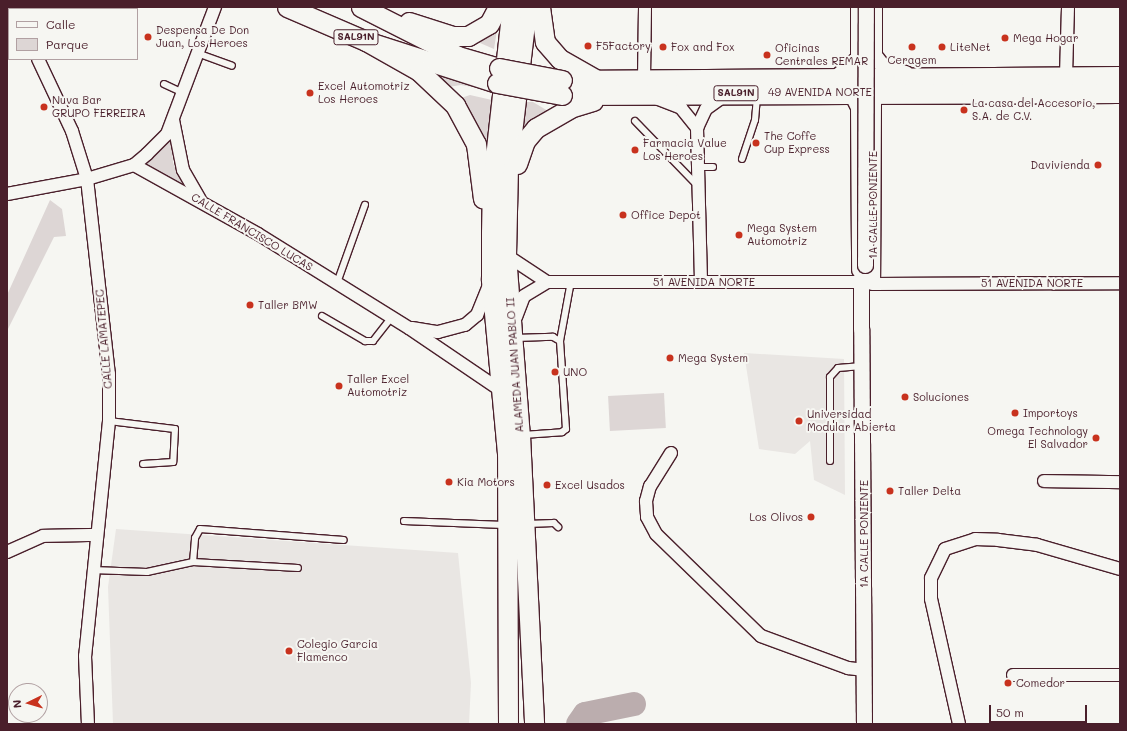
<!DOCTYPE html>
<html>
<head>
<meta charset="utf-8">
<style>
  body { margin:0 }
  #map { position:relative; width:1127px; height:731px; overflow:hidden; background:#f6f6f2; font-family:Mali,sans-serif }
  div>[style] { position:absolute }
  [style*='--x'] { left:calc(var(--x)*1px); top:calc(var(--y)*1px); width:calc(var(--w)*1px); rotate:calc(var(--a)*1deg) }
  .built>* { inset:0; background:#e9e6e3 }
  .green>* { inset:0; background:#ddd6d5; transform-origin:0 0 }
  .river>* { height:24px; margin:-12px; padding:0 12px; transform-origin:12px; border-radius:12px; background:#bbadae }
  .roads { filter:drop-shadow(1px 0 #4a1f2b) drop-shadow(-1px 0 #4a1f2b) drop-shadow(0 1px #4a1f2b) drop-shadow(0 -1px #4a1f2b) }
  .service>* { height:6px; margin:-3px; padding:0 3px; transform-origin:3px; border-radius:3px; background:#f6f6f2 }
  .minor>* { height:12px; margin:-6px; padding:0 6px; transform-origin:6px; border-radius:6px; background:#f6f6f2 }
  .tertiary>* { height:15px; margin:-7.5px; padding:0 7.5px; transform-origin:7.5px; border-radius:7.5px; background:#f6f6f2 }
  .primary>* { height:19px; margin:-9.5px; padding:0 9.5px; transform-origin:9.5px; border-radius:9.5px; background:#f6f6f2 }
  .bridges { filter:drop-shadow(1px 0 #4a1f2b) drop-shadow(-1px 0 #4a1f2b) drop-shadow(0 1px #4a1f2b) drop-shadow(0 -1px #4a1f2b) }
  .tertiary-bridge>* { height:15px; margin:-7.5px; padding:0 7.5px; transform-origin:7.5px; border-radius:7.5px; background:#f6f6f2 }
  .primary-bridge>* { height:19px; margin:-9.5px; padding:0 9.5px; transform-origin:9.5px; border-radius:9.5px; background:#f6f6f2 }
  .dots>* { width:11px; height:11px; translate:-50% -50%; box-sizing:border-box; border:2px solid #f6f6f2; border-radius:50% }
  span { translate:-50% -50%; white-space:nowrap; text-align:center; line-height:1.15; -webkit-text-stroke:4px #f6f6f2; paint-order:stroke }
  .shield-label span { padding:1px 3px; background:#f6f6f2; border:1px solid; border-radius:3px; -webkit-text-stroke-width:0 }
  .shield-label { font-size:10px; color:#4a1f2b; font-weight:700 }
  .poi-label { font-size:11px; color:#4a1f2b }
  .left { translate:0 -50%; text-align:left }
  .right { translate:-100% -50%; text-align:right }
  .street-label { font-size:11px; color:#4a1f2b }
  .frame { position:absolute; inset:0; border:8px solid #4a1f2b; pointer-events:none }
  .legend { position:absolute; left:8px; top:8px; width:130px; height:52px; box-sizing:border-box; background:#f6f6f2; border:1px solid #b1a0a2; margin:0; padding:5px 7px; list-style:none; font-size:12px; color:#4a1f2b }
  .legend li { display:flex; align-items:center; gap:8px; height:20px }
  .legend b { width:20px; border:1px solid #b1a0a2 }
  .north { position:absolute; left:8px; top:683px; width:40px; height:40px; box-sizing:border-box; background:#f6f6f2; border:1px solid #b1a0a2; border-radius:50%; rotate:265deg; font-size:11px; font-weight:700; line-height:16px; text-align:center; color:#4a1f2b }
  .north::after { content:''; display:block; margin:auto; width:14px; height:18px; background:#c8321e; clip-path:polygon(50% 0,100% 100%,50% 72%,0 100%) }
  .scale { position:absolute; left:989px; top:705px; width:98px; height:18px; box-sizing:border-box; border:2px solid #4a1f2b; border-top:0; padding-left:5px; font-size:12px; line-height:14px; white-space:nowrap; color:#4a1f2b; -webkit-text-stroke:3px #f6f6f2; paint-order:stroke }
</style>
</head>
<body>
<div id="map">
  <div class="built">
    <i style="clip-path:polygon(744px 353px,844px 359px,845px 495px,814px 480px,810px 441px,795px 454px,759px 449px)"></i>
    <i style="clip-path:polygon(116px 529px,458px 553px,471px 683px,469px 724px,113px 724px,108px 587px)"></i>
  </div>
  <div class="green">
    <i style="clip-path:polygon(499px 17px,494px 49px,480px 43px,481px 37px)"></i>
    <i style="clip-path:polygon(433px 70px,490px 90px,461px 85px,448px 87px)"></i>
    <i style="clip-path:polygon(470px 95px,492px 100px,487px 168px,483px 138px,461px 98px)"></i>
    <i style="clip-path:polygon(522px 102px,533px 102px,548px 111px,516px 139px)"></i>
    <i style="clip-path:polygon(171px 136px,173px 163px,182px 183px,142px 164px)"></i>
    <i style="clip-path:polygon(50px 200px,62px 209px,66px 236px,54px 237px,7px 331px,7px 295px)"></i>
    <i style="left:664px;top:393px;width:35px;height:56px;rotate:87deg"></i>
  </div>
  <div class="river">
    <i style="--x:578;--y:724;--w:12;--a:-55"></i>
    <i style="--x:585;--y:714;--w:50;--a:-11.5"></i>
  </div>
  <div class="roads">
    <div class="service">
      <i style="--x:40;--y:9;--w:2;--a:-63"></i>
      <i style="--x:197;--y:53;--w:37;--a:20"></i>
      <i style="--x:164;--y:84;--w:21;--a:25"></i>
      <i style="--x:635;--y:121;--w:91;--a:45.9"></i>
      <i style="--x:742;--y:159;--w:41;--a:-71.6"></i>
      <i style="--x:755;--y:120;--w:24;--a:-85"></i>
      <i style="--x:698;--y:167;--w:15;--a:0"></i>
      <i style="--x:337;--y:283;--w:83;--a:-70.3"></i>
      <i style="--x:322;--y:316;--w:50;--a:30.2"></i>
      <i style="--x:365;--y:341;--w:8;--a:0"></i>
      <i style="--x:373;--y:341;--w:31;--a:-52"></i>
      <i style="--x:515;--y:338;--w:38;--a:-2"></i>
      <i style="--x:553;--y:337;--w:8;--a:30"></i>
      <i style="--x:109;--y:421;--w:66;--a:6.9"></i>
      <i style="--x:175;--y:429;--w:33;--a:93"></i>
      <i style="--x:173;--y:462;--w:30;--a:176"></i>
      <i style="--x:523;--y:435;--w:39;--a:-4"></i>
      <i style="--x:562;--y:432;--w:5;--a:-37"></i>
      <i style="--x:566;--y:429;--w:88;--a:-93.9"></i>
      <i style="--x:560;--y:341;--w:61;--a:-79.6"></i>
      <i style="--x:830;--y:461;--w:84;--a:-90"></i>
      <i style="--x:830;--y:377;--w:12;--a:-48"></i>
      <i style="--x:838;--y:368;--w:24;--a:-5"></i>
      <i style="--x:404;--y:521;--w:100;--a:2.3"></i>
      <i style="--x:527;--y:524;--w:27;--a:-2"></i>
      <i style="--x:554;--y:523;--w:6;--a:45"></i>
      <i style="--x:193;--y:562;--w:24;--a:-85"></i>
      <i style="--x:195;--y:538;--w:10;--a:-61"></i>
      <i style="--x:200;--y:529;--w:144;--a:4.4"></i>
      <i style="--x:92;--y:570;--w:55;--a:2.1"></i>
      <i style="--x:147;--y:572;--w:47;--a:-12.3"></i>
      <i style="--x:193;--y:562;--w:105;--a:3.3"></i>
    </div>
    <div class="minor">
      <i style="--x:8;--y:7;--w:2;--a:63"></i>
      <i style="--x:38;--y:59;--w:80;--a:64.7"></i>
      <i style="--x:72;--y:131;--w:50;--a:72.6"></i>
      <i style="--x:87;--y:179;--w:196;--a:83.6"></i>
      <i style="--x:109;--y:374;--w:47;--a:90"></i>
      <i style="--x:109;--y:421;--w:236;--a:95.8"></i>
      <i style="--x:85;--y:656;--w:68;--a:87.5"></i>
      <i style="--x:1066;--y:75;--w:68;--a:-88.3"></i>
      <i style="--x:644;--y:79;--w:72;--a:-89.2"></i>
      <i style="--x:658;--y:99;--w:25;--a:21"></i>
      <i style="--x:681;--y:108;--w:26;--a:51"></i>
      <i style="--x:173;--y:120;--w:51;--a:78.7"></i>
      <i style="--x:183;--y:170;--w:34;--a:60"></i>
      <i style="--x:134;--y:165;--w:142;--a:29.1"></i>
      <i style="--x:258;--y:234;--w:178;--a:31.9"></i>
      <i style="--x:409;--y:328;--w:114;--a:34.2"></i>
      <i style="--x:7;--y:194;--w:81;--a:-10.6"></i>
      <i style="--x:87;--y:179;--w:49;--a:-16.6"></i>
      <i style="--x:134;--y:165;--w:17;--a:-40"></i>
      <i style="--x:147;--y:154;--w:28;--a:-45"></i>
      <i style="--x:167;--y:134;--w:136;--a:-69.3"></i>
      <i style="--x:506;--y:255;--w:49;--a:33.4"></i>
      <i style="--x:701;--y:281;--w:153;--a:-91.5"></i>
      <i style="--x:697;--y:128;--w:21;--a:-65"></i>
      <i style="--x:706;--y:109;--w:22;--a:-36"></i>
      <i style="--x:872;--y:284;--w:248;--a:-0.2"></i>
      <i style="--x:516;--y:317;--w:22;--a:-69"></i>
      <i style="--x:524;--y:296;--w:27;--a:-31"></i>
      <i style="--x:547;--y:282;--w:314;--a:0"></i>
      <i style="--x:412;--y:328;--w:26;--a:9"></i>
      <i style="--x:438;--y:332;--w:28;--a:-15"></i>
      <i style="--x:465;--y:325;--w:16;--a:-40"></i>
      <i style="--x:477;--y:315;--w:31;--a:-68"></i>
      <i style="--x:671;--y:453;--w:39;--a:122"></i>
      <i style="--x:650;--y:486;--w:16;--a:105"></i>
      <i style="--x:646;--y:501;--w:16;--a:86"></i>
      <i style="--x:647;--y:517;--w:19;--a:62"></i>
      <i style="--x:656;--y:534;--w:146;--a:44.2"></i>
      <i style="--x:761;--y:636;--w:93;--a:20.2"></i>
      <i style="--x:848;--y:668;--w:16;--a:7"></i>
      <i style="--x:1044;--y:481;--w:76;--a:0.8"></i>
      <i style="--x:7;--y:552;--w:39;--a:-24"></i>
      <i style="--x:43;--y:536;--w:53;--a:-1.1"></i>
      <i style="--x:1013;--y:675;--w:107;--a:0"></i>
      <i style="--x:959;--y:724;--w:128;--a:-102.6"></i>
      <i style="--x:931;--y:599;--w:21;--a:-90"></i>
      <i style="--x:931;--y:578;--w:32;--a:-64"></i>
      <i style="--x:945;--y:549;--w:32;--a:-18"></i>
      <i style="--x:975;--y:539;--w:23;--a:2"></i>
      <i style="--x:998;--y:540;--w:39;--a:7"></i>
      <i style="--x:1037;--y:545;--w:86;--a:16.1"></i>
    </div>
    <div class="tertiary">
      <i style="--x:874;--y:7;--w:48;--a:90"></i>
      <i style="--x:874;--y:55;--w:16;--a:52"></i>
      <i style="--x:884;--y:68;--w:22;--a:13"></i>
      <i style="--x:837;--y:76;--w:28;--a:-41"></i>
      <i style="--x:858;--y:58;--w:51;--a:-90"></i>
      <i style="--x:854;--y:99;--w:9;--a:63"></i>
      <i style="--x:858;--y:107;--w:163;--a:89.6"></i>
      <i style="--x:858;--y:107;--w:8;--a:-67"></i>
      <i style="--x:861;--y:100;--w:12;--a:14"></i>
      <i style="--x:873;--y:103;--w:174;--a:90.3"></i>
      <i style="--x:864;--y:724;--w:395;--a:-90.4"></i>
      <i style="--x:861;--y:329;--w:47;--a:-90"></i>
      <i style="--x:861;--y:282;--w:17;--a:-77"></i>
    </div>
    <div class="primary">
      <i style="--x:287;--y:7;--w:86;--a:23.3"></i>
      <i style="--x:366;--y:41;--w:138;--a:17.8"></i>
      <i style="--x:361;--y:7;--w:109;--a:26.8"></i>
      <i style="--x:458;--y:56;--w:43;--a:16.3"></i>
      <i style="--x:527;--y:7;--w:161;--a:96.8"></i>
      <i style="--x:508;--y:167;--w:88;--a:91.3"></i>
      <i style="--x:506;--y:255;--w:181;--a:85.6"></i>
      <i style="--x:520;--y:435;--w:289;--a:87.2"></i>
      <i style="--x:540;--y:7;--w:35;--a:82"></i>
      <i style="--x:545;--y:42;--w:23;--a:49"></i>
      <i style="--x:560;--y:59;--w:43;--a:29.6"></i>
      <i style="--x:409;--y:22;--w:46;--a:17.7"></i>
      <i style="--x:453;--y:36;--w:15;--a:0"></i>
      <i style="--x:468;--y:36;--w:24;--a:-30"></i>
      <i style="--x:489;--y:24;--w:19;--a:-62"></i>
      <i style="--x:366;--y:41;--w:61;--a:29.5"></i>
      <i style="--x:419;--y:71;--w:50;--a:43.4"></i>
      <i style="--x:455;--y:105;--w:44;--a:61.7"></i>
      <i style="--x:476;--y:144;--w:55;--a:82.7"></i>
      <i style="--x:562;--y:80;--w:558;--a:-0.41"></i>
      <i style="--x:562;--y:95;--w:558;--a:-0.21"></i>
      <i style="--x:517;--y:164;--w:24;--a:-71"></i>
      <i style="--x:525;--y:141;--w:17;--a:-50"></i>
      <i style="--x:536;--y:128;--w:39;--a:-30"></i>
      <i style="--x:570;--y:108;--w:24;--a:-17"></i>
      <i style="--x:508;--y:724;--w:271;--a:-90.2"></i>
      <i style="--x:507;--y:453;--w:175;--a:-95.3"></i>
      <i style="--x:491;--y:279;--w:46;--a:-90"></i>
      <i style="--x:491;--y:233;--w:49;--a:-88.8"></i>
      <i style="--x:492;--y:184;--w:178;--a:-83.6"></i>
    </div>
  </div>
  <div class="bridges">
    <div class="tertiary-bridge">
      <i style="--x:865;--y:265;--w:258;--a:-89.8"></i>
    </div>
    <div class="primary-bridge">
      <i style="--x:499;--y:68;--w:64;--a:10.8"></i>
      <i style="--x:497;--y:83;--w:66;--a:10.5"></i>
    </div>
  </div>
  <div class="dots">
    <i style="left:148px;top:37px;background:#c8321e"></i>
    <i style="left:1005px;top:38px;background:#c8321e"></i>
    <i style="left:588px;top:46px;background:#c8321e"></i>
    <i style="left:663px;top:47px;background:#c8321e"></i>
    <i style="left:912px;top:47px;background:#c8321e"></i>
    <i style="left:942px;top:47px;background:#c8321e"></i>
    <i style="left:767px;top:55px;background:#c8321e"></i>
    <i style="left:310px;top:93px;background:#c8321e"></i>
    <i style="left:44px;top:107px;background:#c8321e"></i>
    <i style="left:964px;top:110px;background:#c8321e"></i>
    <i style="left:756px;top:143px;background:#c8321e"></i>
    <i style="left:635px;top:150px;background:#c8321e"></i>
    <i style="left:1098px;top:165px;background:#c8321e"></i>
    <i style="left:623px;top:215px;background:#c8321e"></i>
    <i style="left:739px;top:235px;background:#c8321e"></i>
    <i style="left:250px;top:305px;background:#c8321e"></i>
    <i style="left:670px;top:358px;background:#c8321e"></i>
    <i style="left:555px;top:372px;background:#c8321e"></i>
    <i style="left:339px;top:386px;background:#c8321e"></i>
    <i style="left:905px;top:397px;background:#c8321e"></i>
    <i style="left:1015px;top:413px;background:#c8321e"></i>
    <i style="left:799px;top:421px;background:#c8321e"></i>
    <i style="left:1096px;top:438px;background:#c8321e"></i>
    <i style="left:449px;top:482px;background:#c8321e"></i>
    <i style="left:547px;top:485px;background:#c8321e"></i>
    <i style="left:890px;top:491px;background:#c8321e"></i>
    <i style="left:811px;top:517px;background:#c8321e"></i>
    <i style="left:289px;top:651px;background:#c8321e"></i>
    <i style="left:1008px;top:683px;background:#c8321e"></i>
  </div>
  <div class="shield-label">
    <span style="left:356px;top:37px">SAL91N</span>
    <span style="left:736px;top:93px">SAL91N</span>
  </div>
  <div class="poi-label">
    <span class="left" style="left:156px;top:37px">Despensa De Don<br>Juan, Los Heroes</span>
    <span class="left" style="left:1013px;top:38px">Mega Hogar</span>
    <span class="left" style="left:596px;top:46px">F5Factory</span>
    <span class="left" style="left:671px;top:47px">Fox and Fox</span>
    <span class="left" style="left:950px;top:47px">LiteNet</span>
    <span class="left" style="left:775px;top:55px">Oficinas<br>Centrales REMAR</span>
    <span style="left:912px;top:60px">Ceragem</span>
    <span class="left" style="left:318px;top:93px">Excel Automotriz<br>Los Heroes</span>
    <span class="left" style="left:52px;top:107px">Nuva Bar<br>GRUPO FERREIRA</span>
    <span class="left" style="left:972px;top:110px">La casa del Accesorio,<br>S.A. de C.V.</span>
    <span class="left" style="left:764px;top:143px">The Coffe<br>Cup Express</span>
    <span class="left" style="left:643px;top:150px">Farmacia Value<br>Los Heroes</span>
    <span class="right" style="left:1090px;top:165px">Davivienda</span>
    <span class="left" style="left:631px;top:215px">Office Depot</span>
    <span class="left" style="left:747px;top:235px">Mega System<br>Automotriz</span>
    <span class="left" style="left:258px;top:305px">Taller BMW</span>
    <span class="left" style="left:678px;top:358px">Mega System</span>
    <span class="left" style="left:563px;top:372px">UNO</span>
    <span class="left" style="left:347px;top:386px">Taller Excel<br>Automotriz</span>
    <span class="left" style="left:913px;top:397px">Soluciones</span>
    <span class="left" style="left:1023px;top:413px">Importoys</span>
    <span class="left" style="left:807px;top:421px">Universidad<br>Modular Abierta</span>
    <span class="right" style="left:1088px;top:438px">Omega Technology<br>El Salvador</span>
    <span class="left" style="left:457px;top:482px">Kia Motors</span>
    <span class="left" style="left:555px;top:485px">Excel Usados</span>
    <span class="left" style="left:898px;top:491px">Taller Delta</span>
    <span class="right" style="left:803px;top:517px">Los Olivos</span>
    <span class="left" style="left:297px;top:651px">Colegio Garcia<br>Flamenco</span>
    <span class="left" style="left:1016px;top:683px">Comedor</span>
  </div>
  <div class="street-label">
    <span style="left:820px;top:92px">49 AVENIDA NORTE</span>
    <span style="left:873px;top:205px;rotate:-90deg">1A CALLE PONIENTE</span>
    <span style="left:252px;top:232px;rotate:31deg">CALLE FRANCISCO LUCAS</span>
    <span style="left:704px;top:282px">51 AVENIDA NORTE</span>
    <span style="left:1032px;top:283px">51 AVENIDA NORTE</span>
    <span style="left:104px;top:339px;rotate:-95deg">CALLE LAMATEPEC</span>
    <span style="left:515px;top:365px;rotate:-94deg">ALAMEDA JUAN PABLO II</span>
    <span style="left:864px;top:534px;rotate:-90deg">1A CALLE PONIENTE</span>
  </div>
  <div class="frame"></div>
  <ul class="legend">
  <li><b style="height:5px;background:#f6f6f2"></b>Calle</li>
  <li><b style="height:11px;background:#ddd6d5"></b>Parque</li>
  </ul>
  <div class="north">N</div>
  <div class="scale">50 m</div>
</div>
</body>
</html>
